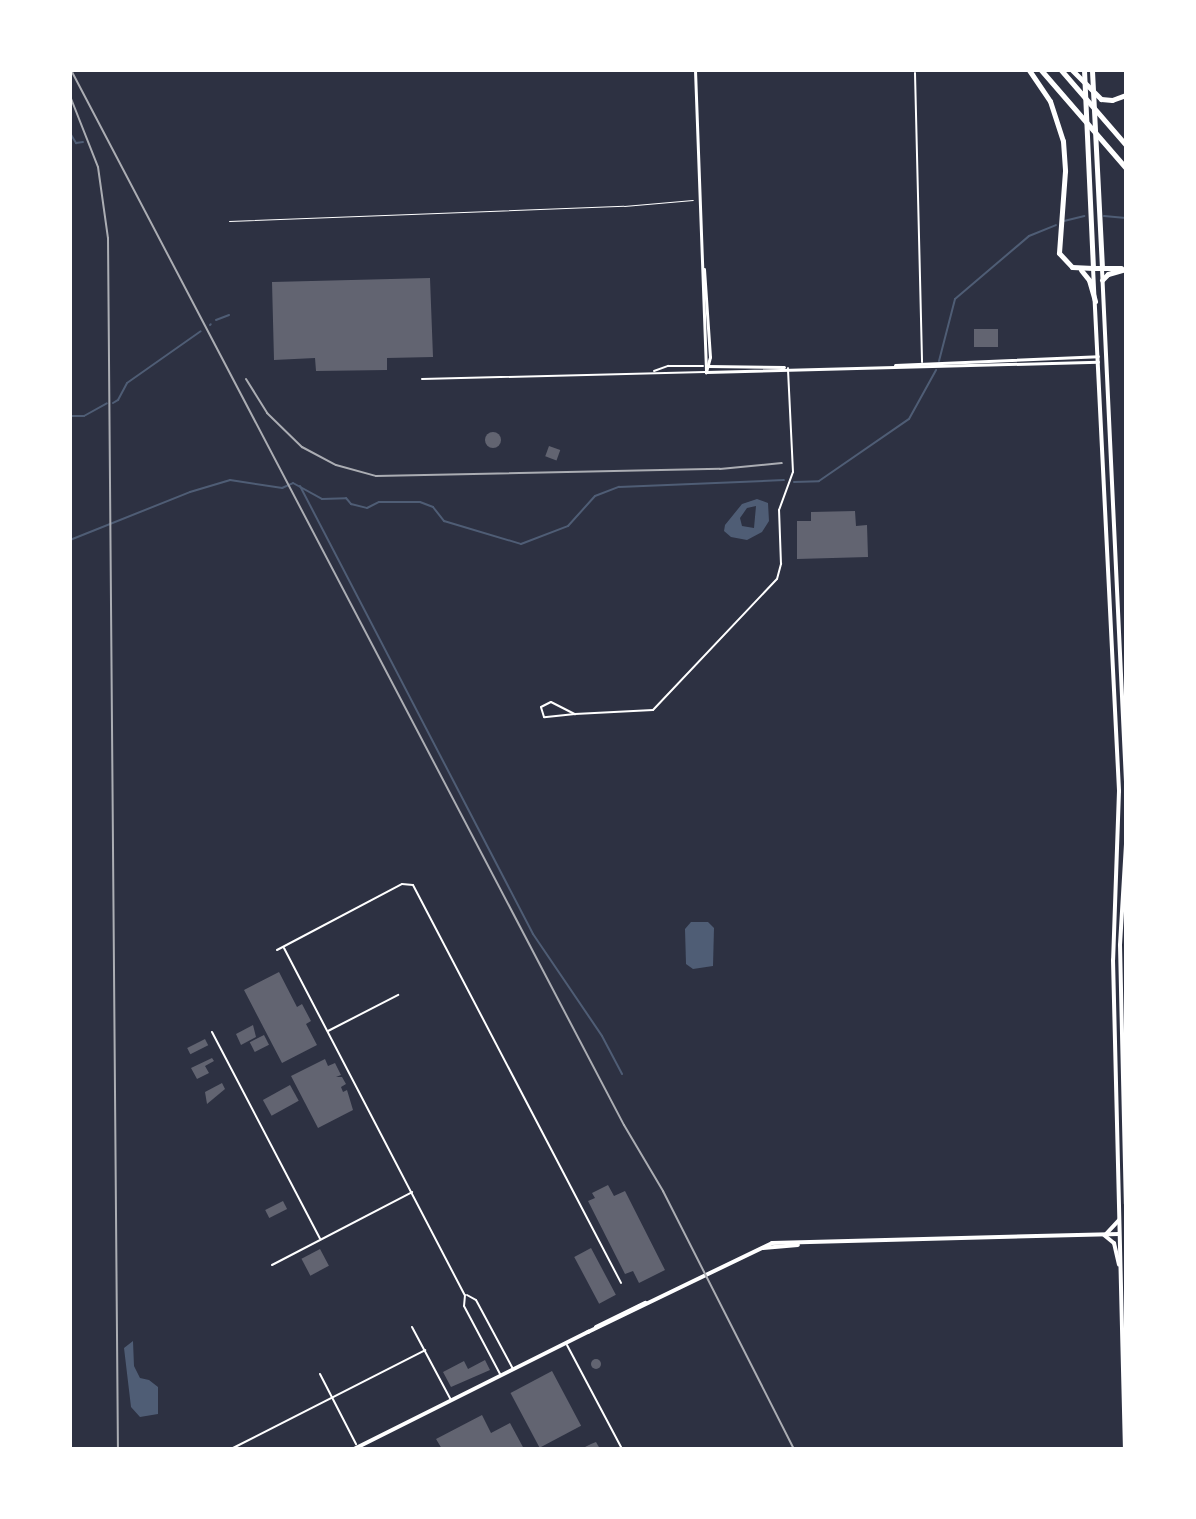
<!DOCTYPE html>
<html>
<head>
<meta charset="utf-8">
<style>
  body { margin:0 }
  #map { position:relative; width:1196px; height:1519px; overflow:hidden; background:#2d3142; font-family:Arial,sans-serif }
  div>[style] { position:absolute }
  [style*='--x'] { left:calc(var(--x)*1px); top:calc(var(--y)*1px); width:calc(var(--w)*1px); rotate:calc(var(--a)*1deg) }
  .water>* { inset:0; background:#4f5d75 }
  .stream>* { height:2px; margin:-1px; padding:0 1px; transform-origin:1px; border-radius:1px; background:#4f5d75 }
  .building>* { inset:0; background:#626471; transform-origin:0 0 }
  .round { border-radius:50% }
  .path>* { height:1px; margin:-0.5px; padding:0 0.5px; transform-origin:0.5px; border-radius:0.5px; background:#fff }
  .minor>* { height:2px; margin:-1px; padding:0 1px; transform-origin:1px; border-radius:1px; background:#fff }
  .tertiary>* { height:3px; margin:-1.5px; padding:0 1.5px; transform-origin:1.5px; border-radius:1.5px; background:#fff }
  .secondary>* { height:4px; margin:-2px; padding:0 2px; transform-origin:2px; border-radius:2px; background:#fff }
  .primary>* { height:4px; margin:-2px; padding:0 2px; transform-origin:2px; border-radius:2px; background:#fff }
  .trunk>* { height:5px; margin:-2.5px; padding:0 2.5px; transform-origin:2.5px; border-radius:2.5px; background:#fff }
  .motorway>* { height:5px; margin:-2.5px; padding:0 2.5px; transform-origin:2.5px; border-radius:2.5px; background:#fff }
  .rail>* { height:2px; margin:-1px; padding:0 1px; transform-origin:1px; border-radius:1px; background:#abadb3 }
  span { translate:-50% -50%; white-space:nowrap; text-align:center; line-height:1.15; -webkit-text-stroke:8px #fff; paint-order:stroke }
  .frame { position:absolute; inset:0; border:72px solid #fff; pointer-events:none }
</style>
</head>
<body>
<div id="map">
  <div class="water">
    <i style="clip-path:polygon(evenodd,757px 499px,768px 503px,769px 521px,762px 532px,747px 540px,731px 537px,724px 531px,725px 525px,742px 504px,757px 499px,756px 506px,754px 528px,742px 526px,740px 518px,747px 508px,756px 506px)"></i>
    <i style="clip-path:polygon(691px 922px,708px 922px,714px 928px,713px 966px,693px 969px,686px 964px,685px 929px)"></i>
    <i style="clip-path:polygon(133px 1341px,134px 1366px,140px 1378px,149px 1380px,158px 1387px,158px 1414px,140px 1417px,131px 1407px,124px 1348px)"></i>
  </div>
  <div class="stream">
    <i style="--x:70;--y:133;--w:12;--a:59"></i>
    <i style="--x:76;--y:143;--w:7;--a:-8"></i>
    <i style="--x:1104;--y:216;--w:22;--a:5"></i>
    <i style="--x:1064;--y:221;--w:21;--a:-14"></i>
    <i style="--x:216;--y:320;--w:14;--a:-21"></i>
    <i style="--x:210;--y:325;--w:1;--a:-45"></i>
    <i style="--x:939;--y:361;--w:64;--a:-75.5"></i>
    <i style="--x:955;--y:299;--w:97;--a:-40.4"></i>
    <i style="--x:1029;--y:236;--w:29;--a:-22"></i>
    <i style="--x:113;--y:403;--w:6;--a:-31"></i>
    <i style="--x:118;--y:400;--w:19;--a:-62"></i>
    <i style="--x:127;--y:383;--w:90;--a:-35.1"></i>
    <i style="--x:70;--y:416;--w:14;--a:0"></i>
    <i style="--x:84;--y:416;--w:26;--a:-29"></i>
    <i style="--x:794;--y:482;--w:25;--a:-2"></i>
    <i style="--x:819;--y:481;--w:109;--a:-34.6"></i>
    <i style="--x:909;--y:419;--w:56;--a:-61.1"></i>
    <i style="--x:300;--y:486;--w:505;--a:62.52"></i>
    <i style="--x:533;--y:934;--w:123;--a:55.9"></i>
    <i style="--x:602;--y:1036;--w:43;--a:62.2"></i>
    <i style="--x:70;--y:540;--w:129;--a:-21.8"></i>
    <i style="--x:190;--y:492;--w:42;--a:-16.7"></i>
    <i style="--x:230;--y:480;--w:53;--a:8.7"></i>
    <i style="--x:282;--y:488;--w:12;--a:-24"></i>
    <i style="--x:293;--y:483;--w:33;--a:29"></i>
    <i style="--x:322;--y:499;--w:24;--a:-2"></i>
    <i style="--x:346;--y:498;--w:8;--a:50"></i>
    <i style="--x:351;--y:504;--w:16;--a:14"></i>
    <i style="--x:367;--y:508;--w:13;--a:-27"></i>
    <i style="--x:379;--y:502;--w:41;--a:0"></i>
    <i style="--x:420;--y:502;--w:14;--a:21"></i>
    <i style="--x:433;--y:507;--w:18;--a:52"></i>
    <i style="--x:444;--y:521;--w:80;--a:16.6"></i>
    <i style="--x:521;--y:544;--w:50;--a:-21"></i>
    <i style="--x:568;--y:526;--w:40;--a:-48"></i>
    <i style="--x:595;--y:496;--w:26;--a:-21"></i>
    <i style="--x:619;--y:487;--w:165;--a:-2.4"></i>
  </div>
  <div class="building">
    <i style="clip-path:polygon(430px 278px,433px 357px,387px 358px,387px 370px,316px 371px,315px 358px,274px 360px,272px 282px)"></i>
    <i style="left:974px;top:329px;width:24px;height:18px"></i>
    <i class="round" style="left:485px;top:432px;width:16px;height:16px"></i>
    <i style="left:549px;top:446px;width:12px;height:11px;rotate:20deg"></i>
    <i style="clip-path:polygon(855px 511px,856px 526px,867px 525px,868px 557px,797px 559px,797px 521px,811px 521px,811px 512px)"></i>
    <i style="clip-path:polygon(279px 972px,297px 1007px,302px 1004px,311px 1021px,306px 1024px,317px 1045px,282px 1063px,244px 990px)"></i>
    <i style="clip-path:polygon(253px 1025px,256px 1037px,241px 1045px,236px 1034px)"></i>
    <i style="left:264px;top:1035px;width:11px;height:16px;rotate:63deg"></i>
    <i style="left:205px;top:1039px;width:7px;height:20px;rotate:63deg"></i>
    <i style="clip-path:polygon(212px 1058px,214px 1061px,205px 1066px,209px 1073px,197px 1079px,191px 1068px)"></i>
    <i style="clip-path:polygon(325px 1059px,328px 1066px,335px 1063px,341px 1075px,336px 1077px,342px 1077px,346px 1084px,341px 1087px,343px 1092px,347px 1090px,353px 1110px,318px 1128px,291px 1076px)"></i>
    <i style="clip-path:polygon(222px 1083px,225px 1089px,207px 1104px,205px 1092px)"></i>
    <i style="left:290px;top:1085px;width:18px;height:31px;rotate:61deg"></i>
    <i style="clip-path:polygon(608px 1185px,614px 1196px,625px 1191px,665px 1270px,639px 1283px,633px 1271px,625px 1274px,588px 1201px,595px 1198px,592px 1193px)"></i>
    <i style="left:283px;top:1201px;width:9px;height:20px;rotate:63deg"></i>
    <i style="left:591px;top:1248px;width:53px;height:19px;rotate:62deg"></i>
    <i style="left:320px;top:1249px;width:19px;height:21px;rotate:62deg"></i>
    <i class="round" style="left:591px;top:1359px;width:10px;height:10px"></i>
    <i style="clip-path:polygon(485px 1360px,490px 1370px,451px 1387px,443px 1372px,464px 1361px,468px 1369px)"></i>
    <i style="left:552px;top:1371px;width:62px;height:47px;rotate:62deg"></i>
    <i style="clip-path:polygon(482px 1415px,491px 1433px,510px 1423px,524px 1449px,442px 1449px,436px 1439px)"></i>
    <i style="clip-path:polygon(596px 1442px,600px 1449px,581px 1449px,591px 1444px)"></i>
  </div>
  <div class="path">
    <i style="--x:229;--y:221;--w:395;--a:-2.2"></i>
    <i style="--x:624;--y:206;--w:69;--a:-5"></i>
  </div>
  <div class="minor">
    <i style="--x:915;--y:73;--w:289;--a:88.6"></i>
    <i style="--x:654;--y:371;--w:15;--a:-20"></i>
    <i style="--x:668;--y:366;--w:35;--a:0"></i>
    <i style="--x:422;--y:379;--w:283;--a:-1.4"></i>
    <i style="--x:575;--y:714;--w:31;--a:174"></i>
    <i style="--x:544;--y:717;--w:10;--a:-107"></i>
    <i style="--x:541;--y:707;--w:11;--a:-27"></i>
    <i style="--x:551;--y:702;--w:27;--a:27"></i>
    <i style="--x:575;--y:714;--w:78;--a:-2.9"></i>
    <i style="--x:653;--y:710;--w:180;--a:-46.6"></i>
    <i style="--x:777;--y:579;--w:16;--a:-75"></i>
    <i style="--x:781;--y:564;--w:54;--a:-92.1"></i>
    <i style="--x:779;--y:510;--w:40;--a:-69.8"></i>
    <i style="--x:793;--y:472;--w:104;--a:-92.8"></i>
    <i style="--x:284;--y:948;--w:391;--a:62.5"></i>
    <i style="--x:465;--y:1295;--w:11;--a:95"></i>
    <i style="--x:464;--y:1306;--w:79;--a:62.1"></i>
    <i style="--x:277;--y:950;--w:141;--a:-27.8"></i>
    <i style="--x:402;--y:884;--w:11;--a:5"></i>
    <i style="--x:413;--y:885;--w:449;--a:62.4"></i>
    <i style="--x:328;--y:1031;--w:79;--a:-27.2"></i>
    <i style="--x:212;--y:1032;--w:233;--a:62.4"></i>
    <i style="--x:272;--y:1265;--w:158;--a:-27.5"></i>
    <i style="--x:467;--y:1295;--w:10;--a:29"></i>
    <i style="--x:476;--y:1300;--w:78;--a:61.8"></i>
    <i style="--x:412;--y:1327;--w:83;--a:61.9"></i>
    <i style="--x:567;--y:1345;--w:118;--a:62.1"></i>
    <i style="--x:320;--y:1374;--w:79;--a:62.8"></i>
    <i style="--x:231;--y:1449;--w:218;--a:-27"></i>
  </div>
  <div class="tertiary">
    <i style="--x:695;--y:70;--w:302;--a:87.9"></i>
    <i style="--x:704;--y:269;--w:88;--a:86.1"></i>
    <i style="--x:710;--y:357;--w:16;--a:105"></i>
    <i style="--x:895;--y:365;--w:203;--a:-2.5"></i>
    <i style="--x:708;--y:366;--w:76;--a:0.8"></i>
    <i style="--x:706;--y:372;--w:392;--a:-1.5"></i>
  </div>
  <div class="secondary">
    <i style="--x:1106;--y:1234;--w:19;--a:-47"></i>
    <i style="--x:1104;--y:1235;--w:13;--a:39"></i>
    <i style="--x:1114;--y:1243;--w:22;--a:77"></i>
    <i style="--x:763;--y:1248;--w:35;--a:-5"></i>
    <i style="--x:596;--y:1327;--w:55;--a:-26.1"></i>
    <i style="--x:588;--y:1332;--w:204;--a:-25.8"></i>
    <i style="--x:772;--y:1243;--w:347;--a:-1.5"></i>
    <i style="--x:354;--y:1449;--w:262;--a:-26.6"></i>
  </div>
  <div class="primary">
    <i style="--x:1093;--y:268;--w:524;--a:87.15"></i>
    <i style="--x:1119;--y:791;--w:169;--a:92"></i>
    <i style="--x:1113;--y:960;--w:489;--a:88.6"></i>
    <i style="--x:1102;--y:269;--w:514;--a:87.32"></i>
    <i style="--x:1126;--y:844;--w:101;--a:93.4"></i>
    <i style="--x:1120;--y:945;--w:259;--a:88.7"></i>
  </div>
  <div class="trunk">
    <i style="--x:1084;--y:70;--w:198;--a:87.4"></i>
    <i style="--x:1093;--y:268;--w:9;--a:0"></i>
    <i style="--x:1102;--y:268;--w:198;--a:-92.9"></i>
  </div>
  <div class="motorway">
    <i style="--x:1029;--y:70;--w:37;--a:56"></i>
    <i style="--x:1050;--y:101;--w:42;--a:72"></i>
    <i style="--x:1063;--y:141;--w:30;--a:86"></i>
    <i style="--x:1065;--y:171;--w:82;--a:94.2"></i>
    <i style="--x:1059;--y:253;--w:19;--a:47"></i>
    <i style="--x:1072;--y:267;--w:21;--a:3"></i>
    <i style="--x:1041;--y:70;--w:130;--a:49.1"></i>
    <i style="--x:1061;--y:70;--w:99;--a:49.1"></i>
    <i style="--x:1072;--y:70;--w:41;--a:45"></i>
    <i style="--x:1101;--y:99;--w:11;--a:5"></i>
    <i style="--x:1112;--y:100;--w:15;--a:-20"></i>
    <i style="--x:1102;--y:268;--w:19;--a:0"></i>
    <i style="--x:1081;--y:270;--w:13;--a:51"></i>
    <i style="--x:1089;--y:280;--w:22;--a:74"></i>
    <i style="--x:1102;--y:280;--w:8;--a:-45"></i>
    <i style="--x:1108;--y:274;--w:19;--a:-16"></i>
  </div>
  <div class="rail">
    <i style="--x:71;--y:70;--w:1191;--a:62.34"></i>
    <i style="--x:624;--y:1125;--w:77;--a:59.4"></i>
    <i style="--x:663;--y:1191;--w:289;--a:63.1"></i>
    <i style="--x:70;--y:96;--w:76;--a:68.5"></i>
    <i style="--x:98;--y:167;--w:72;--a:82"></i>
    <i style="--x:108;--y:238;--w:1211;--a:89.53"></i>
    <i style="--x:246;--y:379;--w:40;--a:58"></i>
    <i style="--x:267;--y:413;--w:49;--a:44.2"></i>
    <i style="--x:302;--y:447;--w:38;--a:28"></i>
    <i style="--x:336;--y:465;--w:41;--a:15.4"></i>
    <i style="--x:376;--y:476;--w:344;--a:-1.2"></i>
    <i style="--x:720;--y:469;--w:62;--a:-5.5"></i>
  </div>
  <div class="frame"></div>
</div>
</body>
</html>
